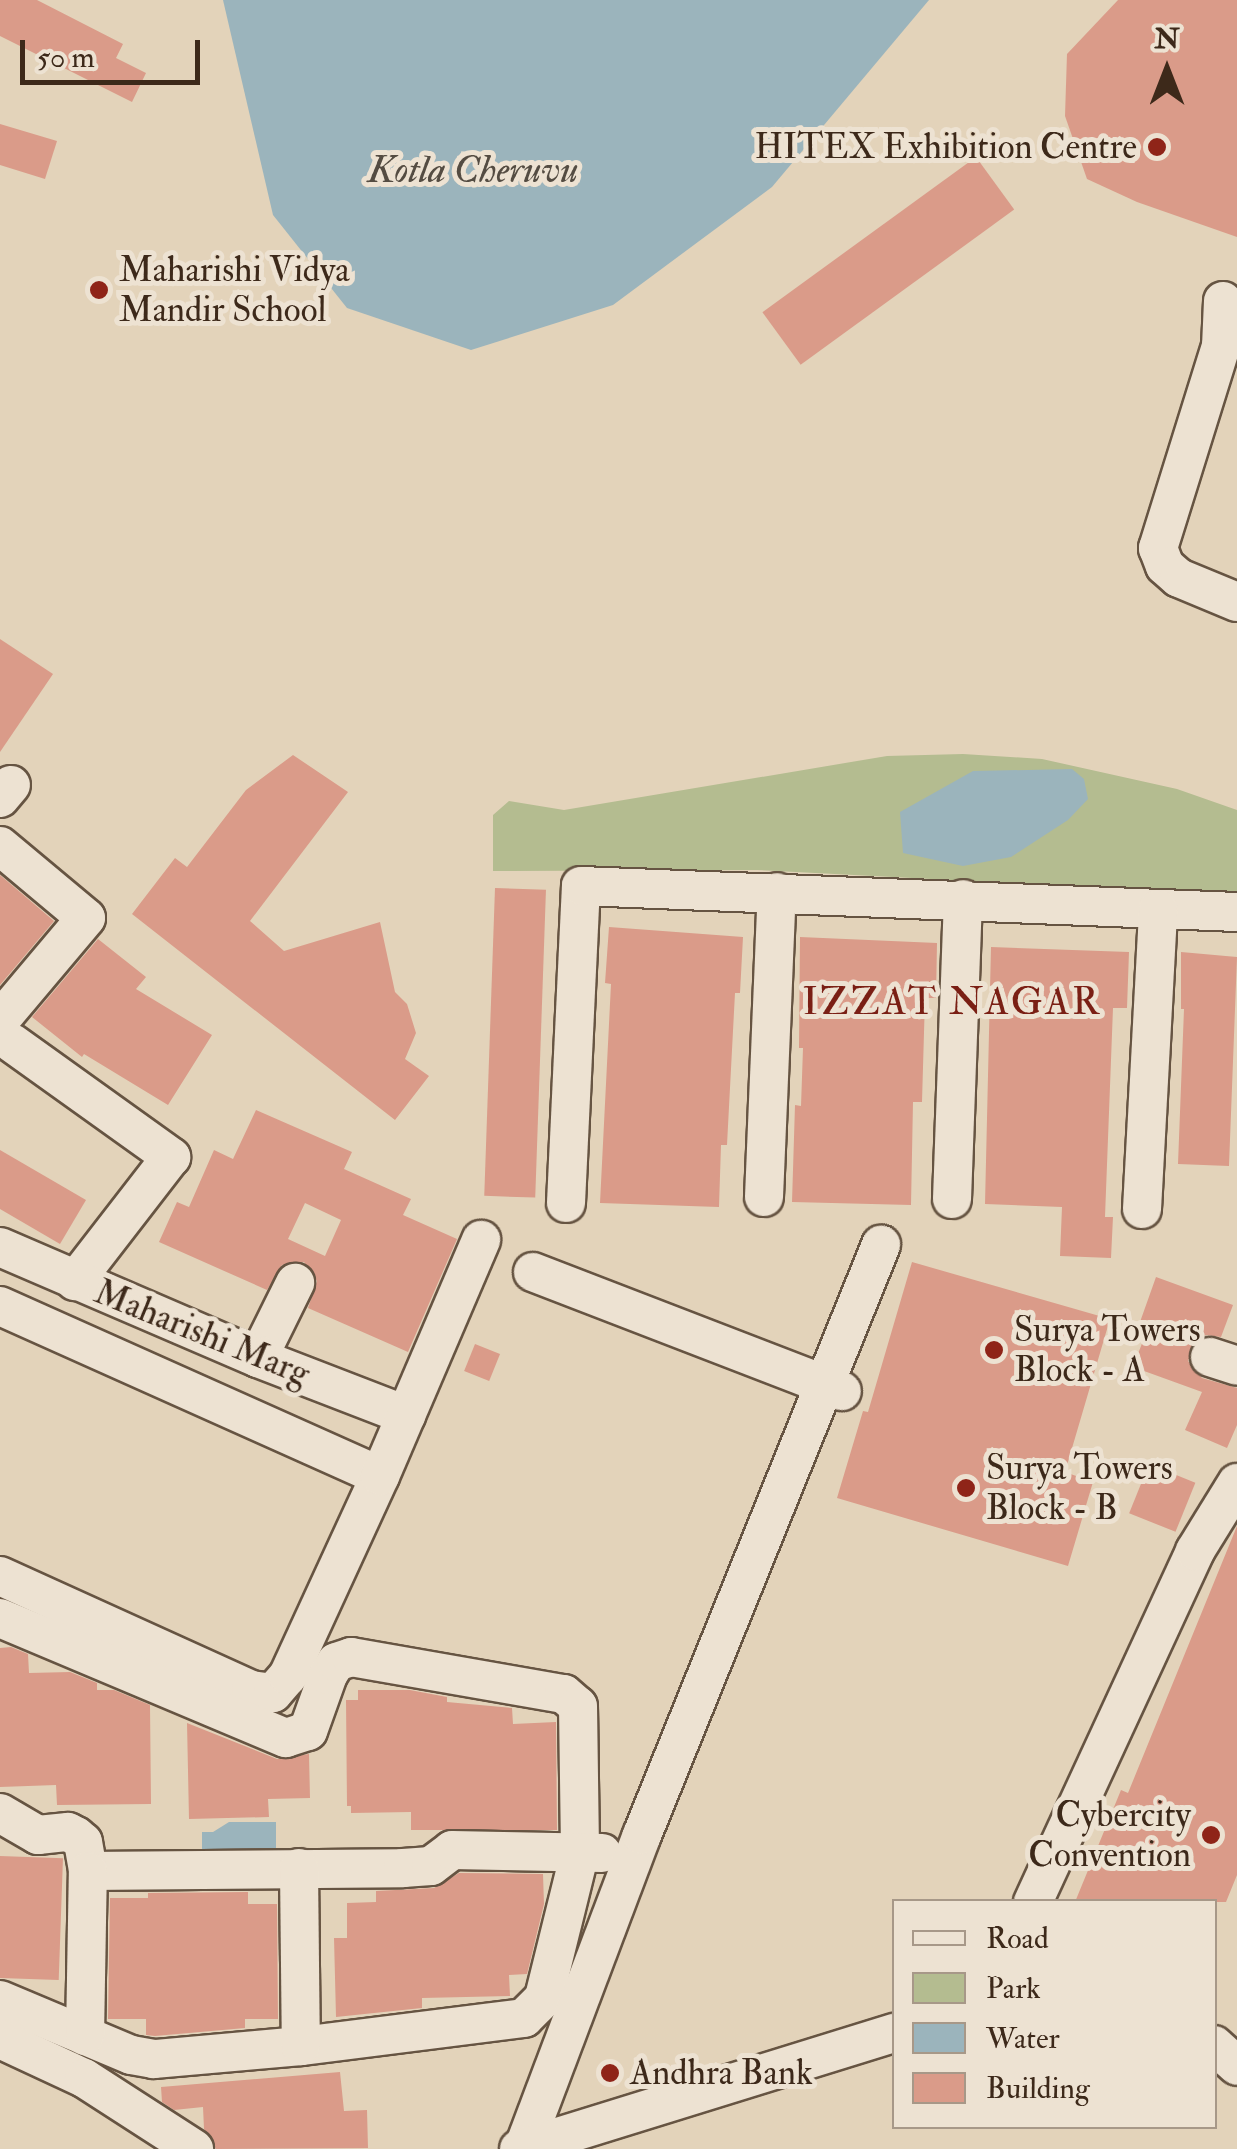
<!DOCTYPE html>
<html>
<head>
<meta charset="utf-8">
<style>
  body { margin:0 }
  #map { position:relative; width:1237px; height:2149px; overflow:hidden; background:#e3d3ba; font-family:"IM FELL Double Pica",serif }
  div>[style] { position:absolute }
  [style*='--x'] { left:calc(var(--x)*1px); top:calc(var(--y)*1px); width:calc(var(--w)*1px); rotate:calc(var(--a)*1deg) }
  .green>* { inset:0; background:#b4bc90 }
  .water>* { inset:0; background:#9bb4bc }
  .building>* { inset:0; background:#da9b89; transform-origin:0 0 }
  .roads { filter:drop-shadow(2px 0 #665442) drop-shadow(-2px 0 #665442) drop-shadow(0 2px #665442) drop-shadow(0 -2px #665442) }
  .minor>* { height:38px; margin:-19px; padding:0 19px; transform-origin:19px; border-radius:19px; background:#ede2d2 }
  .dots>* { width:28px; height:28px; translate:-50% -50%; box-sizing:border-box; border:5px solid #ede2d2; border-radius:50% }
  span { translate:-50% -50%; white-space:nowrap; text-align:center; line-height:1.15; -webkit-text-stroke:10px #ede2d2; paint-order:stroke }
  .poi-label { font-size:35px; color:#3d291a }
  .right { translate:-100% -50%; text-align:right }
  .left { translate:0 -50%; text-align:left }
  .street-label { font-size:35px; color:#3d291a }
  .water-label { font-size:38px; color:#544c42; font-style:italic }
  .neighbourhood-label { font-size:38px; color:#7a1f14; letter-spacing:2.5px }
  .legend { position:absolute; left:892px; top:1899px; width:325px; height:230px; box-sizing:border-box; background:#ede2d2; border:2px solid #a79888; margin:0; padding:12px 18px; list-style:none; font-size:30px; color:#3d291a }
  .legend li { display:flex; align-items:center; gap:20px; height:50px }
  .legend b { width:50px; border:2px solid #a79888 }
  .north { position:absolute; left:1117px; top:20px; width:100px; height:100px; -webkit-text-stroke:8px #ede2d2; paint-order:stroke; rotate:0deg; font-size:28px; font-weight:700; line-height:40px; text-align:center; color:#3d291a }
  .north::after { content:''; display:block; margin:auto; width:35px; height:45px; background:#3d291a; clip-path:polygon(50% 0,100% 100%,50% 72%,0 100%) }
  .scale { position:absolute; left:20px; top:40px; width:180px; height:45px; box-sizing:border-box; border:5px solid #3d291a; border-top:0; padding-left:12px; font-size:30px; line-height:35px; white-space:nowrap; color:#3d291a; -webkit-text-stroke:8px #ede2d2; paint-order:stroke }
</style>
</head>
<body>
<div id="map">
  <div class="green">
    <i style="clip-path:polygon(963px 754px,1042px 759px,1177px 789px,1237px 810px,1237px 895px,757px 870px,493px 871px,493px 815px,509px 801px,564px 810px,887px 756px)"></i>
  </div>
  <div class="water">
    <i style="clip-path:polygon(223px 0,929px 0,772px 187px,613px 305px,471px 350px,347px 308px,273px 215px)"></i>
    <i style="clip-path:polygon(1072px 769px,1084px 779px,1088px 799px,1068px 820px,1011px 857px,963px 866px,903px 853px,900px 812px,973px 771px)"></i>
    <i style="clip-path:polygon(229px 1822px,276px 1822px,276px 1850px,202px 1850px,202px 1832px,213px 1832px)"></i>
  </div>
  <div class="building">
    <i style="clip-path:polygon(0 0,37px 0,123px 44px,116px 58px,146px 73px,132px 102px,0 36px)"></i>
    <i style="clip-path:polygon(1118px 0,1237px 0,1237px 237px,1137px 202px,1087px 179px,1065px 116px,1067px 54px)"></i>
    <i style="clip-path:polygon(0 124px,57px 141px,45px 179px,0 165px)"></i>
    <i style="left:976px;top:157px;width:65px;height:264px;rotate:54deg"></i>
    <i style="clip-path:polygon(0 639px,53px 674px,0 752px)"></i>
    <i style="clip-path:polygon(293px 755px,348px 792px,250px 921px,284px 951px,380px 922px,395px 992px,407px 1004px,416px 1033px,405px 1059px,429px 1076px,395px 1120px,132px 914px,175px 858px,187px 867px,246px 790px)"></i>
    <i style="clip-path:polygon(0 875px,54px 921px,0 985px)"></i>
    <i style="left:495px;top:888px;width:51px;height:308px;rotate:2deg"></i>
    <i style="clip-path:polygon(609px 927px,743px 937px,740px 993px,735px 993px,727px 1145px,721px 1145px,719px 1207px,600px 1203px,611px 984px,605px 983px)"></i>
    <i style="clip-path:polygon(800px 937px,937px 943px,936px 998px,925px 998px,922px 1102px,913px 1102px,911px 1205px,792px 1202px,795px 1105px,801px 1106px,803px 1048px,799px 1048px)"></i>
    <i style="clip-path:polygon(98px 939px,146px 977px,136px 989px,212px 1035px,168px 1105px,84px 1054px,82px 1057px,32px 1017px)"></i>
    <i style="clip-path:polygon(991px 947px,1129px 952px,1127px 1008px,1113px 1008px,1105px 1217px,1113px 1217px,1111px 1258px,1060px 1256px,1062px 1207px,985px 1204px)"></i>
    <i style="clip-path:polygon(1181px 952px,1237px 957px,1229px 1166px,1178px 1164px,1184px 1009px,1181px 1009px)"></i>
    <i style="clip-path:polygon(evenodd,256px 1110px,352px 1152px,344px 1169px,411px 1199px,403px 1215px,457px 1239px,408px 1352px,308px 1308px,317px 1281px,304px 1262px,282px 1265px,267px 1290px,159px 1242px,177px 1202px,189px 1207px,214px 1150px,233px 1159px,256px 1110px,305px 1203px,341px 1220px,325px 1256px,288px 1239px,305px 1203px)"></i>
    <i style="clip-path:polygon(0 1150px,86px 1200px,60px 1244px,0 1209px)"></i>
    <i style="clip-path:polygon(912px 1262px,1110px 1319px,1065px 1472px,1093px 1482px,1068px 1566px,837px 1498px,863px 1411px,868px 1412px)"></i>
    <i style="clip-path:polygon(1156px 1277px,1233px 1305px,1221px 1337px,1206px 1335px,1196px 1340px,1188px 1361px,1202px 1378px,1237px 1388px,1237px 1425px,1227px 1448px,1185px 1430px,1202px 1392px,1133px 1367px,1149px 1325px,1140px 1322px)"></i>
    <i style="left:475px;top:1344px;width:27px;height:29px;rotate:22deg"></i>
    <i style="left:1149px;top:1464px;width:50px;height:53px;rotate:22deg"></i>
    <i style="clip-path:polygon(1237px 1526px,1237px 1875px,1226px 1902px,1075px 1902px,1121px 1790px,1128px 1793px)"></i>
    <i style="clip-path:polygon(11px 1647px,28px 1654px,29px 1673px,70px 1672px,97px 1683px,97px 1690px,114px 1690px,150px 1705px,151px 1804px,57px 1805px,56px 1785px,0 1787px,0 1648px)"></i>
    <i style="clip-path:polygon(358px 1690px,410px 1690px,447px 1697px,447px 1702px,512px 1708px,513px 1724px,556px 1722px,557px 1830px,411px 1830px,411px 1812px,351px 1813px,351px 1806px,347px 1806px,346px 1700px,358px 1700px)"></i>
    <i style="clip-path:polygon(187px 1723px,277px 1759px,309px 1754px,310px 1798px,268px 1799px,269px 1817px,189px 1819px)"></i>
    <i style="left:0;top:1856px;width:63px;height:122px;rotate:2deg"></i>
    <i style="clip-path:polygon(459px 1873px,543px 1874px,544px 1904px,527px 1974px,509px 1975px,510px 1996px,422px 1998px,422px 2008px,336px 2017px,334px 1938px,347px 1938px,347px 1903px,376px 1902px,376px 1891px,434px 1888px)"></i>
    <i style="clip-path:polygon(248px 1892px,248px 1904px,277px 1904px,278px 2019px,245px 2019px,245px 2028px,155px 2036px,146px 2035px,146px 2019px,108px 2019px,110px 1898px,148px 1898px,148px 1893px)"></i>
    <i style="clip-path:polygon(340px 2072px,344px 2111px,367px 2110px,368px 2148px,216px 2149px,204px 2129px,203px 2107px,174px 2110px,162px 2102px,161px 2087px)"></i>
  </div>
  <div class="roads">
    <div class="minor">
      <i style="--x:1223;--y:301;--w:45;--a:92.5"></i>
      <i style="--x:1221;--y:346;--w:212;--a:107.3"></i>
      <i style="--x:1158;--y:548;--w:19;--a:69"></i>
      <i style="--x:1165;--y:566;--w:18;--a:41"></i>
      <i style="--x:1179;--y:578;--w:63;--a:22.5"></i>
      <i style="--x:0;--y:798;--w:17;--a:-50"></i>
      <i style="--x:0;--y:846;--w:112;--a:39.9"></i>
      <i style="--x:86;--y:918;--w:133;--a:130.1"></i>
      <i style="--x:12;--y:1043;--w:196;--a:35.6"></i>
      <i style="--x:171;--y:1157;--w:157;--a:127.7"></i>
      <i style="--x:764;--y:1197;--w:305;--a:-87.6"></i>
      <i style="--x:952;--y:1199;--w:300;--a:-87.9"></i>
      <i style="--x:566;--y:1203;--w:317;--a:-87.3"></i>
      <i style="--x:581;--y:886;--w:657;--a:2.27"></i>
      <i style="--x:1142;--y:1209;--w:300;--a:-86.9"></i>
      <i style="--x:0;--y:1247;--w:281;--a:23.3"></i>
      <i style="--x:258;--y:1358;--w:159;--a:21.1"></i>
      <i style="--x:533;--y:1272;--w:331;--a:21.1"></i>
      <i style="--x:0;--y:1306;--w:416;--a:24.1"></i>
      <i style="--x:1210;--y:1357;--w:28;--a:18"></i>
      <i style="--x:258;--y:1358;--w:84;--a:-63.7"></i>
      <i style="--x:0;--y:1576;--w:276;--a:24.4"></i>
      <i style="--x:251;--y:1690;--w:22;--a:8"></i>
      <i style="--x:273;--y:1693;--w:23;--a:-49"></i>
      <i style="--x:288;--y:1676;--w:220;--a:-65.3"></i>
      <i style="--x:380;--y:1476;--w:257;--a:-66.8"></i>
      <i style="--x:0;--y:1618;--w:310;--a:22.8"></i>
      <i style="--x:286;--y:1738;--w:23;--a:-18"></i>
      <i style="--x:308;--y:1731;--w:59;--a:-70.3"></i>
      <i style="--x:328;--y:1675;--w:15;--a:-58"></i>
      <i style="--x:336;--y:1662;--w:16;--a:-18"></i>
      <i style="--x:351;--y:1657;--w:216;--a:9.9"></i>
      <i style="--x:564;--y:1694;--w:18;--a:41"></i>
      <i style="--x:578;--y:1706;--w:146;--a:89.2"></i>
      <i style="--x:580;--y:1852;--w:150;--a:103.9"></i>
      <i style="--x:544;--y:1998;--w:28;--a:135"></i>
      <i style="--x:524;--y:2018;--w:225;--a:172.8"></i>
      <i style="--x:301;--y:2046;--w:148;--a:174.9"></i>
      <i style="--x:154;--y:2059;--w:23;--a:-170"></i>
      <i style="--x:131;--y:2055;--w:142;--a:-157.2"></i>
      <i style="--x:0;--y:1813;--w:44;--a:30.1"></i>
      <i style="--x:38;--y:1835;--w:30;--a:-6"></i>
      <i style="--x:68;--y:1832;--w:9;--a:27"></i>
      <i style="--x:76;--y:1836;--w:9;--a:41"></i>
      <i style="--x:83;--y:1842;--w:29;--a:80"></i>
      <i style="--x:88;--y:1871;--w:315;--a:-0.5"></i>
      <i style="--x:403;--y:1868;--w:28;--a:-4"></i>
      <i style="--x:431;--y:1866;--w:26;--a:-37"></i>
      <i style="--x:452;--y:1850;--w:150;--a:1.1"></i>
      <i style="--x:299;--y:1868;--w:178;--a:89.4"></i>
      <i style="--x:1033;--y:1902;--w:387;--a:-65.2"></i>
      <i style="--x:1195;--y:1551;--w:80;--a:-58.3"></i>
      <i style="--x:85;--y:2036;--w:165;--a:-89"></i>
      <i style="--x:0;--y:2039;--w:93;--a:24.9"></i>
      <i style="--x:84;--y:2078;--w:131;--a:32.8"></i>
      <i style="--x:1214;--y:2045;--w:31;--a:42"></i>
      <i style="--x:524;--y:2147;--w:334;--a:-69.3"></i>
      <i style="--x:642;--y:1835;--w:637;--a:-67.95"></i>
      <i style="--x:519;--y:2149;--w:393;--a:-17.2"></i>
    </div>
  </div>
  <div class="dots">
    <i style="left:1157px;top:147px;background:#8f2418"></i>
    <i style="left:99px;top:290px;background:#8f2418"></i>
    <i style="left:994px;top:1350px;background:#8f2418"></i>
    <i style="left:966px;top:1488px;background:#8f2418"></i>
    <i style="left:1211px;top:1835px;background:#8f2418"></i>
    <i style="left:610px;top:2073px;background:#8f2418"></i>
  </div>
  <div class="poi-label">
    <span class="right" style="left:1137px;top:147px">HITEX Exhibition Centre</span>
    <span class="left" style="left:119px;top:290px">Maharishi Vidya<br>Mandir School</span>
    <span class="left" style="left:1014px;top:1350px">Surya Towers<br>Block - A</span>
    <span class="left" style="left:986px;top:1488px">Surya Towers<br>Block - B</span>
    <span class="right" style="left:1191px;top:1835px">Cybercity<br>Convention</span>
    <span class="left" style="left:630px;top:2073px">Andhra Bank</span>
  </div>
  <div class="street-label">
    <span style="left:202px;top:1333px;rotate:22deg">Maharishi Marg</span>
  </div>
  <div class="water-label">
    <span style="left:473px;top:171px">Kotla Cheruvu</span>
  </div>
  <div class="neighbourhood-label">
    <span style="left:952px;top:1003px">IZZAT NAGAR</span>
  </div>
  <ul class="legend">
  <li><b style="height:12px;background:#ede2d2"></b>Road</li>
  <li><b style="height:28px;background:#b4bc90"></b>Park</li>
  <li><b style="height:28px;background:#9bb4bc"></b>Water</li>
  <li><b style="height:28px;background:#da9b89"></b>Building</li>
  </ul>
  <div class="north">N</div>
  <div class="scale">50 m</div>
</div>
</body>
</html>
